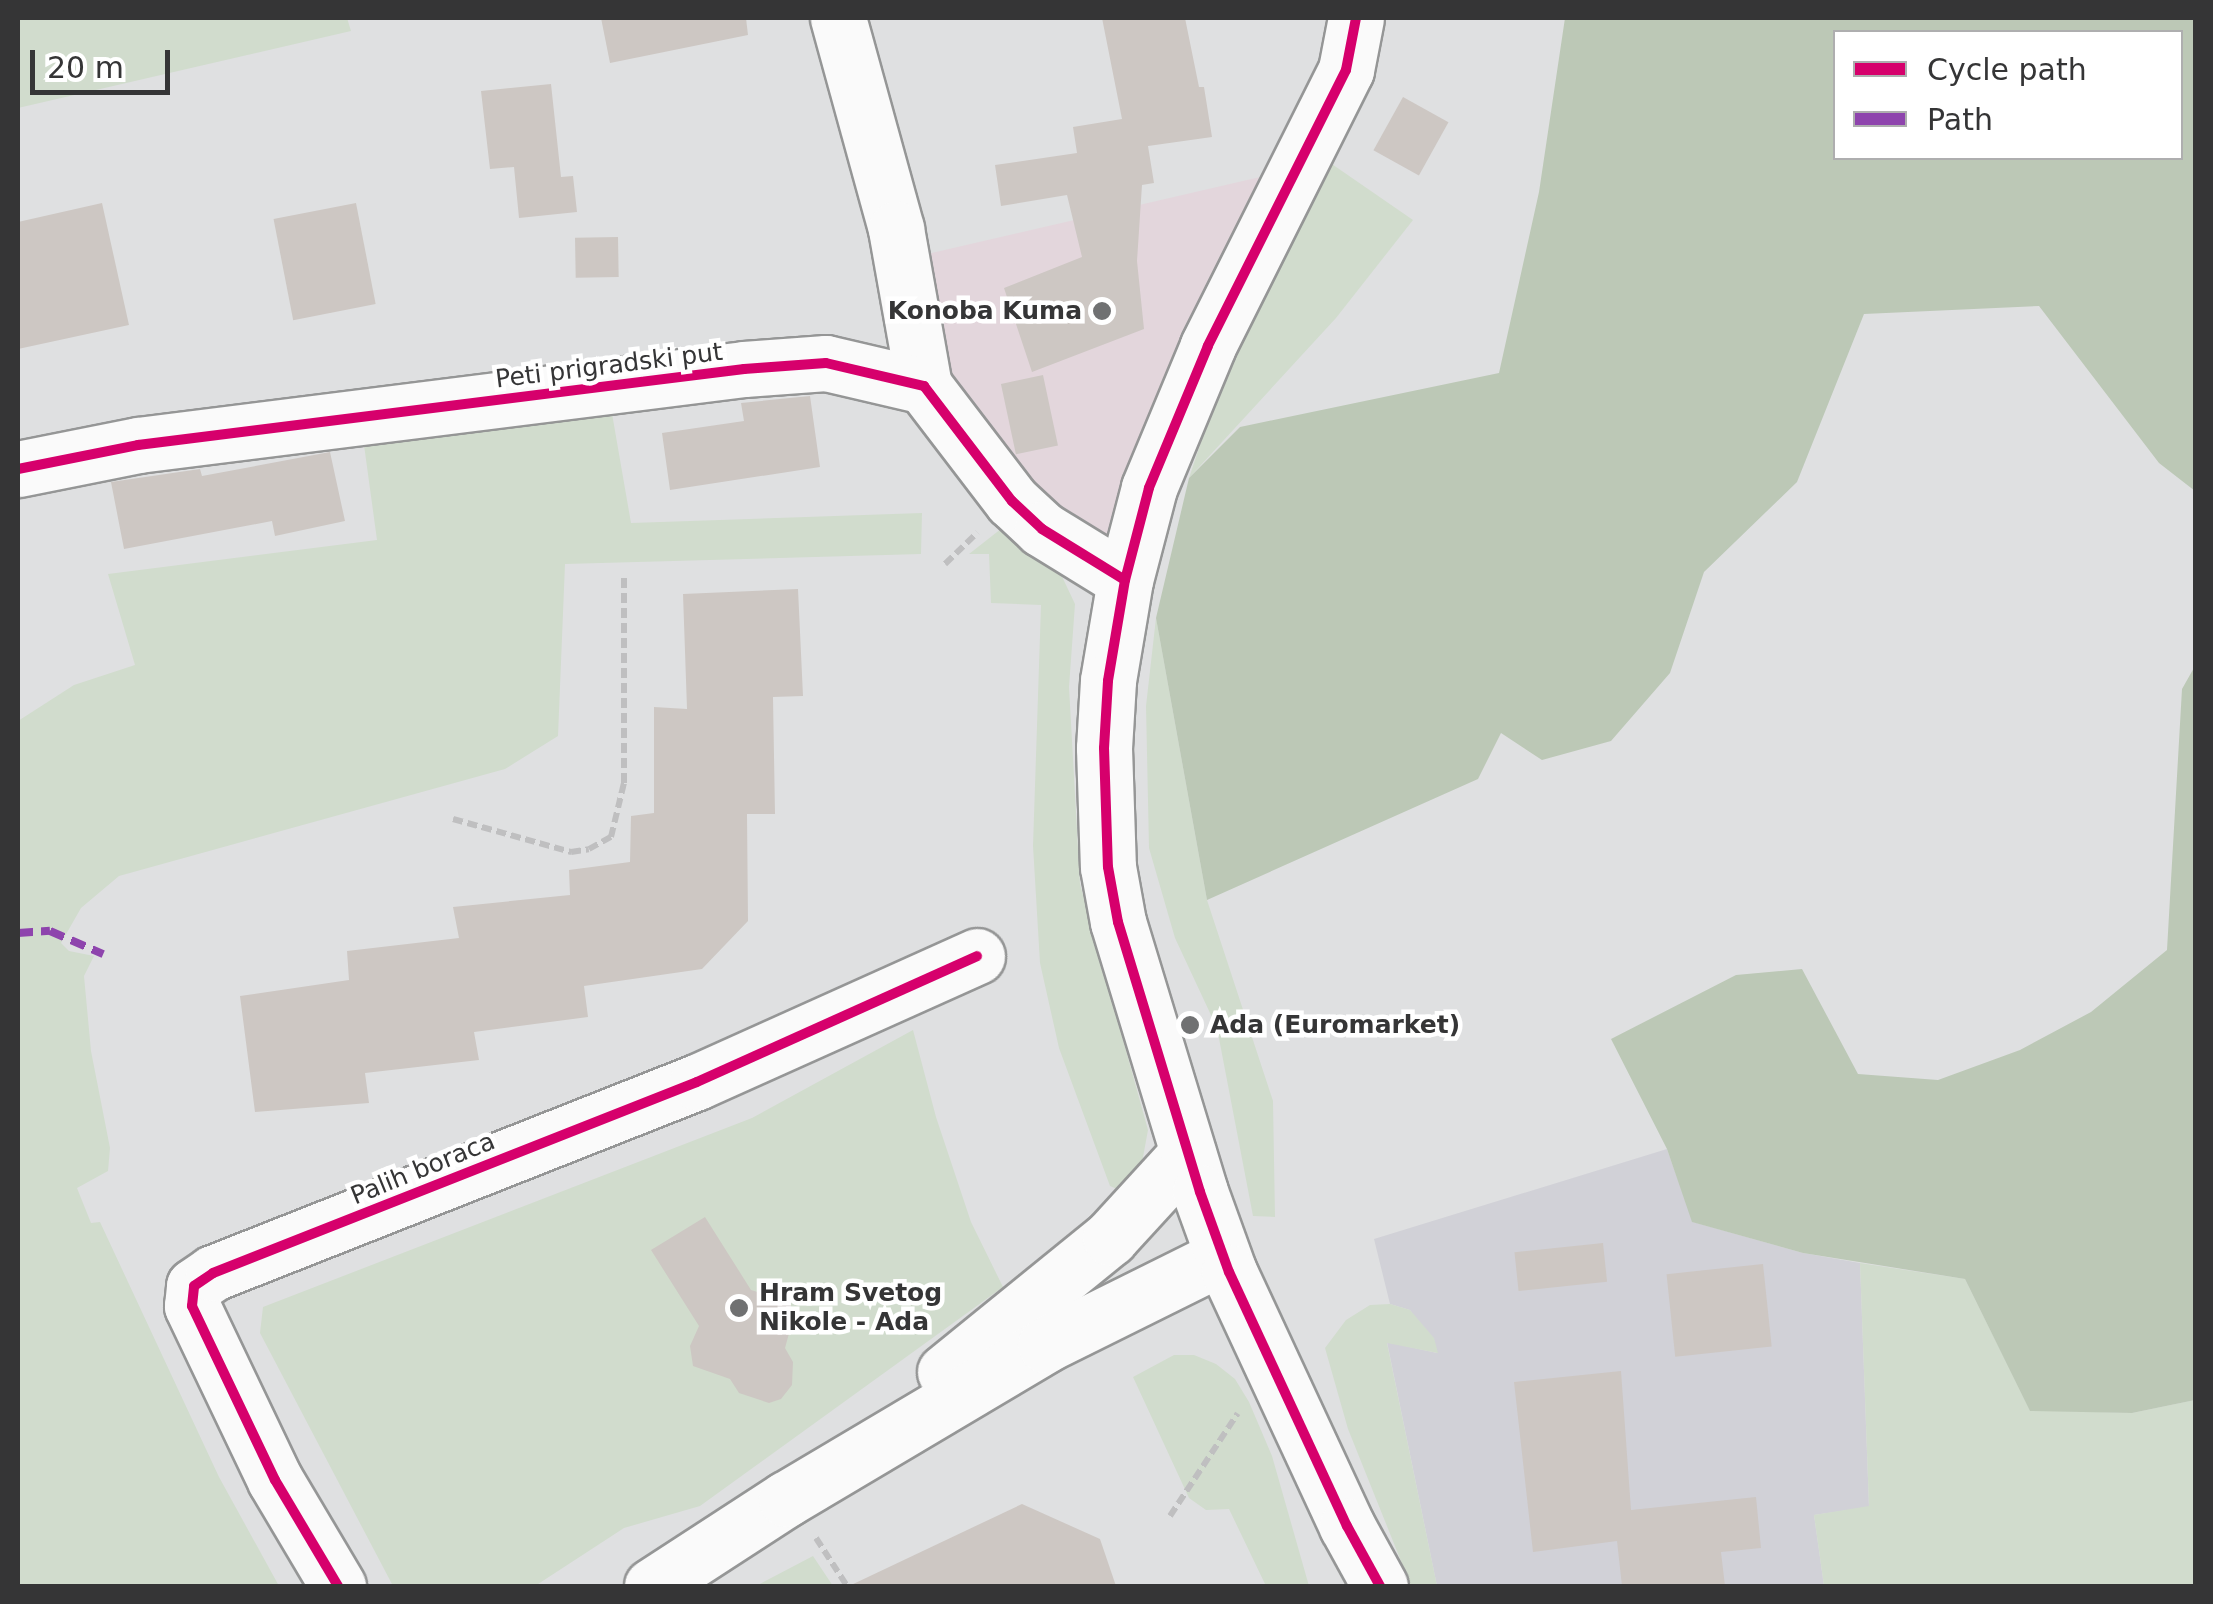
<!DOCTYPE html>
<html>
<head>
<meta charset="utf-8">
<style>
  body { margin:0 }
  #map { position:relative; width:2213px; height:1604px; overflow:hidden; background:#dfe0e1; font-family:"DejaVu Sans",sans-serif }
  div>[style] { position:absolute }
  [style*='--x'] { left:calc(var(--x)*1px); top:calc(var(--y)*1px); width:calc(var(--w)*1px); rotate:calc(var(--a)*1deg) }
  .commercial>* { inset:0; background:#e3d6dc }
  .built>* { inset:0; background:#d1d1d7 }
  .green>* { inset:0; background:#d1dccd }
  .forest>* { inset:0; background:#bcc8b6 }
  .building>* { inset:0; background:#cdc7c3; transform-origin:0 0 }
  .path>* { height:6px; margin-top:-3px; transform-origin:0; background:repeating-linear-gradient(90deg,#bfbfc0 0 10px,transparent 0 15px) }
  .roads { filter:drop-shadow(2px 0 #959696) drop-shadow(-2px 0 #959696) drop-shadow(0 2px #959696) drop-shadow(0 -2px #959696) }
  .minor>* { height:55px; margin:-27.5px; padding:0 27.5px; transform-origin:27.5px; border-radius:27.5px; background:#fafafa }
  .major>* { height:55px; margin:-27.5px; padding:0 27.5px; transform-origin:27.5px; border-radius:27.5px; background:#fafafa }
  .quiet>* { height:8px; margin-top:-4px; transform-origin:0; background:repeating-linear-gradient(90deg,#8e44ad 0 15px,transparent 0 23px) }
  .cycleway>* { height:10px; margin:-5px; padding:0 5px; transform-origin:5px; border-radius:5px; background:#d6006c }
  .dots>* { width:28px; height:28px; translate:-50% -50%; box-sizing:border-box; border:5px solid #fff; border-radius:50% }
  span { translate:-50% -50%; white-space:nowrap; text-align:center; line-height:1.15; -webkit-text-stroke:9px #fff; paint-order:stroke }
  .poi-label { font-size:25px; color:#353536; font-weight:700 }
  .right { translate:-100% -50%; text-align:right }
  .left { translate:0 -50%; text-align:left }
  .street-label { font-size:25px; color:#353536 }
  .frame { position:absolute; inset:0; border:20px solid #353536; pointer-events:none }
  .legend { position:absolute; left:1833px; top:30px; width:350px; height:130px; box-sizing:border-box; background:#fff; border:2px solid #aeaeaf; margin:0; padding:12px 18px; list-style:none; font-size:30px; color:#353536 }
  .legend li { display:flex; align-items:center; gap:20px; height:50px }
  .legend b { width:50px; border:2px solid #aeaeaf }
  .scale { position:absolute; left:30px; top:50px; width:140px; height:45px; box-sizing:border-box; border:5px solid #353536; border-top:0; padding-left:12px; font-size:30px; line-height:35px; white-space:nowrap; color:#353536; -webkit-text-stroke:8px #fff; paint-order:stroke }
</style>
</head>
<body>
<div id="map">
  <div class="commercial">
    <i style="clip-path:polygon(1277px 173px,1103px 552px,1028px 505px,949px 396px,910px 258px)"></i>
  </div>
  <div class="built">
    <i style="clip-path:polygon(1667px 1149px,1693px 1222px,1803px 1253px,1860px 1263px,1869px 1507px,1814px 1515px,1824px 1586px,1437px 1586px,1387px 1342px,1437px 1353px,1410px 1310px,1390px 1304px,1374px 1239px)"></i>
  </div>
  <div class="green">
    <i style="clip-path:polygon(18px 18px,347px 18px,351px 31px,18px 108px)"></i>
    <i style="clip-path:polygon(1326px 160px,1413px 220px,1336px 318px,1189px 478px,1242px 319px)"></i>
    <i style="clip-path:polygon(610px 402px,631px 523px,922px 513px,921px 554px,565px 564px,558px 736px,505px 769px,119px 876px,81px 908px,61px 943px,69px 951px,94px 956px,84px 976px,91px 1051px,110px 1148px,108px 1171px,77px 1188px,91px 1223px,100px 1222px,219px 1477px,279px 1586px,18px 1586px,18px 721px,74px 685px,135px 665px,108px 574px,377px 540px,361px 423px)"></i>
    <i style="clip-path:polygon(1006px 525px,1058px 568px,1075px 604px,1069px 687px,1080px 884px,1148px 1130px,1141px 1168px,1124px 1192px,1110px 1186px,1059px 1048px,1040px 963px,1033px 846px,1041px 605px,991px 603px,989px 554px,969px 554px)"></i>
    <i style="clip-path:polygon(1156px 618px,1207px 900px,1273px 1101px,1275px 1217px,1253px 1216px,1217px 1028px,1175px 938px,1149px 848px,1146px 706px)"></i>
    <i style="clip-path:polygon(913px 1030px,936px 1117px,971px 1222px,1003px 1287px,700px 1506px,624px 1528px,535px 1586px,393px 1586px,260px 1333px,263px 1307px,752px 1118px)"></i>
    <i style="clip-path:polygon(1860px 1263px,1965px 1279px,2030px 1410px,2132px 1413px,2195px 1400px,2195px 1586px,1824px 1586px,1814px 1515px,1869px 1506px)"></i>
    <i style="clip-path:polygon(1390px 1304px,1410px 1310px,1434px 1338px,1438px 1353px,1387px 1343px,1437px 1586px,1411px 1586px,1348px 1429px,1325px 1348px,1346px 1320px,1370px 1305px)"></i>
    <i style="clip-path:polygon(1174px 1355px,1194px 1355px,1216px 1364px,1235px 1379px,1249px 1402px,1272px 1456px,1309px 1586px,1266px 1586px,1229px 1509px,1206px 1510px,1189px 1498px,1133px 1377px)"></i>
    <i style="clip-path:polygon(813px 1556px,833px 1586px,756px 1586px)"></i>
  </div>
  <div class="forest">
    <i style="clip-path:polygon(evenodd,1565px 18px,2195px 18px,2195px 491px,2159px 463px,2039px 306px,1864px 314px,1797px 482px,1704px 572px,1670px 673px,1611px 741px,1542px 760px,1501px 733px,1478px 779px,1207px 900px,1156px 618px,1189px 478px,1240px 427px,1499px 373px,1539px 192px,1565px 18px,1836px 32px,2180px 32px,2180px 158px,1836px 158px,1836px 32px)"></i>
    <i style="clip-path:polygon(2195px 666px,2195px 1400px,2132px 1413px,2030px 1411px,1965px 1279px,1803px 1253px,1692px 1222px,1667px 1149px,1611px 1039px,1736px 975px,1802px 969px,1858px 1074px,1938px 1080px,2020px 1050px,2091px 1012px,2167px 950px,2182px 689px)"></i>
  </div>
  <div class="building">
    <i style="clip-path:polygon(601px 18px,746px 18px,748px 35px,610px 63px)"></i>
    <i style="clip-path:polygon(1102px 18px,1185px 18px,1199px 87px,1204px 87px,1212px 137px,1148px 146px,1154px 183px,1142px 185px,1137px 261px,1144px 329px,1032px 372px,1004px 288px,1082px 257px,1067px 195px,1001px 206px,995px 165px,1077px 153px,1073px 127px,1122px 119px)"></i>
    <i style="clip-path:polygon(551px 84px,561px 177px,573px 176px,577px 212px,519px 218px,514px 167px,490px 169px,481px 91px)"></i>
    <i style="left:1403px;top:97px;width:52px;height:61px;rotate:29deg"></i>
    <i style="clip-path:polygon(102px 203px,129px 325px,18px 349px,18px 222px)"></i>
    <i style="left:356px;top:203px;width:103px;height:84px;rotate:79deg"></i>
    <i style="left:618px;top:237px;width:40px;height:43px;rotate:89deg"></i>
    <i style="left:1043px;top:375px;width:72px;height:43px;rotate:78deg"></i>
    <i style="clip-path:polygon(810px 396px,820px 467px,670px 490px,662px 433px,744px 421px,741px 403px)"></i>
    <i style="clip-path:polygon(330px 452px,345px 521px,275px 536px,272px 521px,124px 549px,111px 482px,200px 469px,202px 476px)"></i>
    <i style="clip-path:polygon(798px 589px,803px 696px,773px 697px,775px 814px,747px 814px,748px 921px,702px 969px,584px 986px,588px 1017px,474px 1032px,479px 1060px,365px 1073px,369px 1103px,255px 1112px,240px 996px,349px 980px,347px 951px,459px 938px,453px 907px,570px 895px,569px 870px,630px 862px,631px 816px,654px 813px,654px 707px,687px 709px,683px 594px)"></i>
    <i style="clip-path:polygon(705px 1217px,751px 1290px,790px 1302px,793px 1319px,785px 1348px,793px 1362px,792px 1385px,781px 1399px,769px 1403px,739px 1393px,730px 1379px,693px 1366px,690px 1346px,699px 1326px,651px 1250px)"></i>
    <i style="left:1603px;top:1243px;width:39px;height:89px;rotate:84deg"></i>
    <i style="left:1763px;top:1264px;width:83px;height:97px;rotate:84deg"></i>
    <i style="clip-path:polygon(1621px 1371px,1631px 1510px,1756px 1497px,1761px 1548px,1721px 1552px,1725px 1586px,1622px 1586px,1617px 1541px,1533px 1552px,1514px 1382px)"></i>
    <i style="clip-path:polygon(1022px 1504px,1100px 1539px,1116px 1586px,849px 1586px)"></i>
  </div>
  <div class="path">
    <i style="--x:945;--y:564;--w:45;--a:-44.1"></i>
    <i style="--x:453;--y:819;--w:123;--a:15.6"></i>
    <i style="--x:571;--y:852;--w:18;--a:-9"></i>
    <i style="--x:589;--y:849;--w:25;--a:-29"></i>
    <i style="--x:611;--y:837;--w:56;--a:-76.5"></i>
    <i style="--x:624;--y:783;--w:209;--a:-90"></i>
    <i style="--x:1170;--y:1516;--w:123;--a:-56.6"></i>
    <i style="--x:816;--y:1538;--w:57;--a:57.1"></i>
  </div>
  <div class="roads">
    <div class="minor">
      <i style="--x:838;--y:18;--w:219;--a:74.6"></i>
      <i style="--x:896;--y:229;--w:159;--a:79.9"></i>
      <i style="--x:18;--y:469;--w:122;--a:-11.3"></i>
      <i style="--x:138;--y:445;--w:611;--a:-7.15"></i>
      <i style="--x:744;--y:369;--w:82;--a:-4.2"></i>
      <i style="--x:826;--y:363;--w:101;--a:13.2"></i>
      <i style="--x:924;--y:386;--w:145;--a:52.6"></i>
      <i style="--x:1012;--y:501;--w:41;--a:43"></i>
      <i style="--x:1042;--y:529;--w:97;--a:31.6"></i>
      <i style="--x:945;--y:1372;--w:213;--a:-39.1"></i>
      <i style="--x:1110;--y:1238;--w:115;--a:-47.5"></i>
      <i style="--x:338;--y:1586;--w:123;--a:-120.7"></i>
      <i style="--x:275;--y:1480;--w:193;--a:-115.5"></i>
      <i style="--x:192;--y:1306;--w:20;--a:-84"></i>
      <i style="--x:194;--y:1286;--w:23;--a:-34"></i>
      <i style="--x:213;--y:1273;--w:520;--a:-21.54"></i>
      <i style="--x:697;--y:1082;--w:307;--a:-24.2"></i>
      <i style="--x:652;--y:1586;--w:160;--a:-33"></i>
      <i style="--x:786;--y:1499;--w:301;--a:-30.7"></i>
      <i style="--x:1045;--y:1345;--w:198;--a:-26.4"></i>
    </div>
    <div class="major">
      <i style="--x:1356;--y:18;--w:53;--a:100.9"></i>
      <i style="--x:1346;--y:70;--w:309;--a:116.6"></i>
      <i style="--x:1208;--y:346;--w:154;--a:112.6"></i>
      <i style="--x:1149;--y:488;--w:95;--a:104.6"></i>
      <i style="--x:1125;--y:580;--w:102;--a:99.6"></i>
      <i style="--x:1108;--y:681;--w:67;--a:93.4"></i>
      <i style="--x:1104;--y:748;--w:119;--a:88.1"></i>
      <i style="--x:1108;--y:867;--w:56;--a:79.7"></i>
      <i style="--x:1118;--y:922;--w:282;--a:73.1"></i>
      <i style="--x:1200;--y:1192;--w:85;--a:70.1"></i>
      <i style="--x:1229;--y:1272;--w:280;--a:65.1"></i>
      <i style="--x:1347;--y:1526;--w:68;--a:61.2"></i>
    </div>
  </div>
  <div class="quiet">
    <i style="--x:18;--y:933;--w:32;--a:-4"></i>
    <i style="--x:50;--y:931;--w:58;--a:23.5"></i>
  </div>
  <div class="cycleway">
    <i style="--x:1356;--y:18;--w:53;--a:100.9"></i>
    <i style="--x:1346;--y:70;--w:309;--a:116.6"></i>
    <i style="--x:1208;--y:346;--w:154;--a:112.6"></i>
    <i style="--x:1149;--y:488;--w:95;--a:104.6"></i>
    <i style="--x:1125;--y:580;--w:102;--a:99.6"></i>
    <i style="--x:1108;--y:681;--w:67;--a:93.4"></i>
    <i style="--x:1104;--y:748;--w:119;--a:88.1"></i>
    <i style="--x:1108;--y:867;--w:56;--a:79.7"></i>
    <i style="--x:1118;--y:922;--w:282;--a:73.1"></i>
    <i style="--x:1200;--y:1192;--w:85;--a:70.1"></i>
    <i style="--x:1229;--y:1272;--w:280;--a:65.1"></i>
    <i style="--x:1347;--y:1526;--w:68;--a:61.2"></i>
    <i style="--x:18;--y:469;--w:122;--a:-11.3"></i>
    <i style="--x:138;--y:445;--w:611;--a:-7.15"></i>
    <i style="--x:744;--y:369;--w:82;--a:-4.2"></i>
    <i style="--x:826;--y:363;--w:101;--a:13.2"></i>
    <i style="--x:924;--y:386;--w:145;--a:52.6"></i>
    <i style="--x:1012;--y:501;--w:41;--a:43"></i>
    <i style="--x:1042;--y:529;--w:97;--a:31.6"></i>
    <i style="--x:338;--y:1586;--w:123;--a:-120.7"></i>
    <i style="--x:275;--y:1480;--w:193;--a:-115.5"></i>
    <i style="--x:192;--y:1306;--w:20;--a:-84"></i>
    <i style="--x:194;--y:1286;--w:23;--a:-34"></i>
    <i style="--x:213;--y:1273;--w:520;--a:-21.54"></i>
    <i style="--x:697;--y:1082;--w:307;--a:-24.2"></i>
  </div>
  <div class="dots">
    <i style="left:1102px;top:311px;background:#707172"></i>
    <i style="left:1190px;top:1025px;background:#707172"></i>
    <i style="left:739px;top:1308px;background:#707172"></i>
  </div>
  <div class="poi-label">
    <span class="right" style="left:1082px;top:311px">Konoba Kuma</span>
    <span class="left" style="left:1210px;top:1025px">Ada (Euromarket)</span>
    <span class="left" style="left:759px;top:1308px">Hram Svetog<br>Nikole - Ada</span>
  </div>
  <div class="street-label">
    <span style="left:609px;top:366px;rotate:-7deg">Peti prigradski put</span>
    <span style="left:423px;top:1169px;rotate:-22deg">Palih boraca</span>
  </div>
  <div class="frame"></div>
  <ul class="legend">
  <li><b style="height:12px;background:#d6006c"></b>Cycle path</li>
  <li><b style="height:12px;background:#8e44ad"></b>Path</li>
  </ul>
  <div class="scale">20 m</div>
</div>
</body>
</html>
